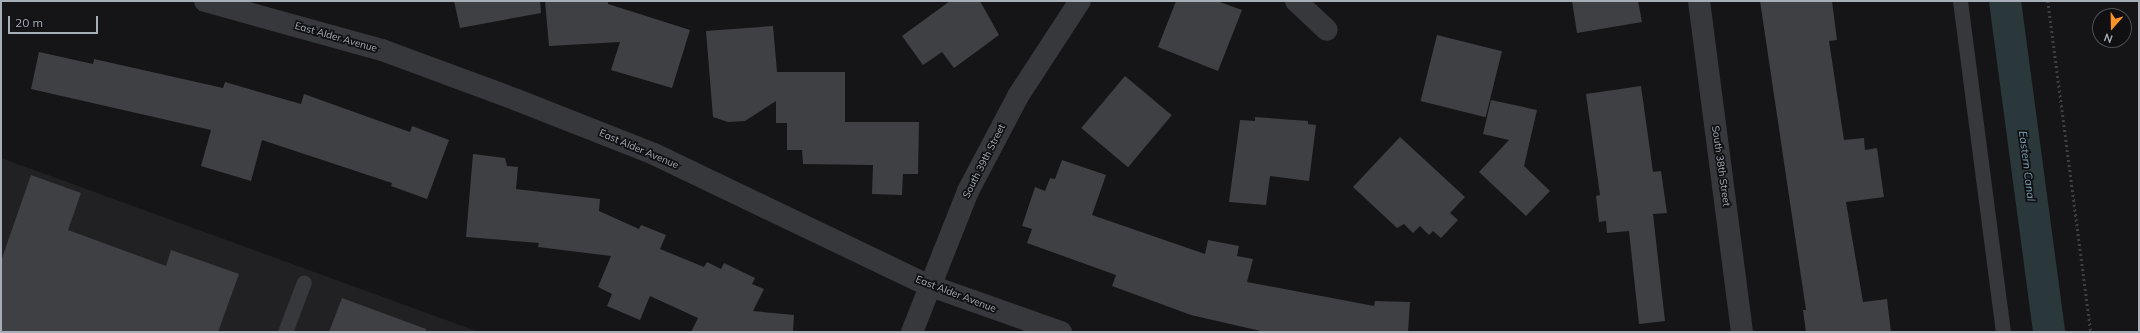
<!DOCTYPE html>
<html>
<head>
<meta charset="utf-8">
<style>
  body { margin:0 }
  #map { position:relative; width:2140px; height:333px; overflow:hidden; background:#151517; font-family:Mulish,sans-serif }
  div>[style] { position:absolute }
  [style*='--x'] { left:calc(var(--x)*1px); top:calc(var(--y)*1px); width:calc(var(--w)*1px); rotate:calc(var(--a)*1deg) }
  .built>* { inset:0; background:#212124 }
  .canal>* { height:32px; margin:-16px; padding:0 16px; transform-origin:16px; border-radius:16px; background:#2a373b }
  .building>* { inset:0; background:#3f4044; transform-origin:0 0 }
  .path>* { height:2.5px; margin-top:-1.25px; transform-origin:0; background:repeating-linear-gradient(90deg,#3c3f43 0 2px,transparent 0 5px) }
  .lane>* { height:15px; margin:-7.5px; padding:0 7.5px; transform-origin:7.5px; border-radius:7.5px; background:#36383c }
  .street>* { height:22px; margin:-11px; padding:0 11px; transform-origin:11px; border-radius:11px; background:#36383c }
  span { translate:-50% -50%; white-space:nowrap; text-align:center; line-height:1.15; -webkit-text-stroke:3.5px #101012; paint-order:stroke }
  .street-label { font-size:10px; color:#a6aeb8 }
  .water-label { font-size:11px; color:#7ba3b5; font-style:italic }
  .frame { position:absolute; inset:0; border:2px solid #a6aeb8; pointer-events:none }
  .north { position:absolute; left:2092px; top:8px; width:40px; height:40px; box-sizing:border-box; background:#101012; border:1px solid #4c4f54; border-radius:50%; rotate:200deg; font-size:11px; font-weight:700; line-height:16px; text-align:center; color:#a6aeb8 }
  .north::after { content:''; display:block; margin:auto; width:14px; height:18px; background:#fc9328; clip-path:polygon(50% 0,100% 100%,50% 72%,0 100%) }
  .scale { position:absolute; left:8px; top:16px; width:90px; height:18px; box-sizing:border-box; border:2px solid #a6aeb8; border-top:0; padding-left:5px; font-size:12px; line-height:14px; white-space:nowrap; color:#a6aeb8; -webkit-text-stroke:3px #101012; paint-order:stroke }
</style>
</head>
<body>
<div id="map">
  <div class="built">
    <i style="clip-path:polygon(1px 158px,479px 332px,1px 332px)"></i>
  </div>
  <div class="canal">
    <i style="--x:2005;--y:1;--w:334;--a:82.4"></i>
  </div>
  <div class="building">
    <i style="clip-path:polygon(454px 1px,540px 1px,541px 13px,460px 28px)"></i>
    <i style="clip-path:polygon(545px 1px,608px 1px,608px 4px,690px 30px,672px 88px,611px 70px,620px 42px,549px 46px)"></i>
    <i style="clip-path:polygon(950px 1px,980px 1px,999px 35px,954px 68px,942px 52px,923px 65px,902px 36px)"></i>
    <i style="clip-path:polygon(1176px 1px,1217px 1px,1242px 10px,1218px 71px,1158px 47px)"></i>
    <i style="clip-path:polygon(1572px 1px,1638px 1px,1642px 22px,1577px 33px)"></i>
    <i style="clip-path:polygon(1760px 1px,1832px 1px,1837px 40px,1829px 41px,1844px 140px,1864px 138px,1865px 150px,1877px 148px,1884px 197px,1846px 202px,1863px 302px,1887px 299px,1891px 332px,1806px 332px,1803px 310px,1806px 310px)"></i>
    <i style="clip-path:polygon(773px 26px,777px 72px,845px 72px,845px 122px,919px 122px,918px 174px,903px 174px,902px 195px,872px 194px,873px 165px,803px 164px,802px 150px,787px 150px,787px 123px,776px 123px,776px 101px,745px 121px,728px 122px,713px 117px,706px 31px)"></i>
    <i style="left:1437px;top:35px;width:67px;height:68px;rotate:14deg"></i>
    <i style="clip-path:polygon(39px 52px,93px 64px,94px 59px,223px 88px,225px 82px,301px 104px,304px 94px,410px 132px,412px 126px,449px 140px,427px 199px,391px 186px,392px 183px,262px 140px,251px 181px,201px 166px,211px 130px,31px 89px)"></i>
    <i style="left:1125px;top:76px;width:61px;height:68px;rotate:40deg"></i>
    <i style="clip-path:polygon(1641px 86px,1653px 172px,1661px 171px,1667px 213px,1653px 214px,1665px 321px,1639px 324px,1629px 231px,1607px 233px,1606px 221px,1599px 222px,1596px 196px,1600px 195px,1586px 94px)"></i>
    <i style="clip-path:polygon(1491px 100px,1537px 110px,1524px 166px,1550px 191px,1526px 216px,1479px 172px,1509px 140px,1483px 134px)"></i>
    <i style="clip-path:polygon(1255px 117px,1308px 121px,1308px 124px,1316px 125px,1309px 181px,1270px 176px,1266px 205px,1229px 202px,1240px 120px,1255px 121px)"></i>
    <i style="clip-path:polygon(1400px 137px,1465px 197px,1450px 213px,1458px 220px,1441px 238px,1433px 231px,1429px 235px,1420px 226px,1413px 233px,1404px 224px,1397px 228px,1353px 187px)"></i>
    <i style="clip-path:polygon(473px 154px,505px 158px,507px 166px,518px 167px,516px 189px,600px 199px,599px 211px,639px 229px,641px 225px,666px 235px,660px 249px,704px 267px,707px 262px,721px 269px,724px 263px,755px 278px,752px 284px,764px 289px,753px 311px,794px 315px,793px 332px,691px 332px,698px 318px,650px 296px,640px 320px,607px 306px,612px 294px,598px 287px,611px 256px,538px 247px,539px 243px,466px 237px)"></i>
    <i style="clip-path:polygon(1062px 160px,1106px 175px,1092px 215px,1205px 254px,1208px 240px,1239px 246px,1237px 256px,1253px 259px,1247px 282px,1374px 306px,1375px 301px,1410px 302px,1408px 332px,1265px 332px,1191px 315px,1112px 286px,1116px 275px,1027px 243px,1032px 229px,1022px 226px,1035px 187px,1045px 191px,1050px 178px,1055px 179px)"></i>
    <i style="clip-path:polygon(31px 175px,81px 193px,68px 230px,166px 266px,171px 250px,239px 274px,218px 332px,1px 332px,1px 261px)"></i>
    <i style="clip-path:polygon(342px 298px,426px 329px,426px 332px,329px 332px)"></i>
  </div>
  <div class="path">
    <i style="--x:2048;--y:1;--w:334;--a:82.6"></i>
  </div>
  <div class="lane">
    <i style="--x:1960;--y:1;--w:334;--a:82.6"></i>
    <i style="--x:285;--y:332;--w:53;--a:-69.2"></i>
  </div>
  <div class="street">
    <i style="--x:205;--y:1;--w:184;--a:15.5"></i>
    <i style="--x:382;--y:50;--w:144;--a:20.3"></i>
    <i style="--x:517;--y:100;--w:147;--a:21.5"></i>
    <i style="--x:654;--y:154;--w:304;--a:25.6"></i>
    <i style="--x:928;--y:285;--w:141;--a:19.5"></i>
    <i style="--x:1296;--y:1;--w:42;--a:43.1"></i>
    <i style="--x:1699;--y:1;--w:334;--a:82.6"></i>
    <i style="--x:912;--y:332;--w:152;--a:-68.3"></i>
    <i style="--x:968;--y:191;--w:107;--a:-62.2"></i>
    <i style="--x:1018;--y:96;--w:113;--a:-56.9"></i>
  </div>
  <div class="street-label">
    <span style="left:336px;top:37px;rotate:16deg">East Alder Avenue</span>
    <span style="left:639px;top:149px;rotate:23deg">East Alder Avenue</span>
    <span style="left:984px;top:161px;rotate:-63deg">South 39th Street</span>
    <span style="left:1721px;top:166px;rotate:82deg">South 38th Street</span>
    <span style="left:956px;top:294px;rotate:21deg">East Alder Avenue</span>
  </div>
  <div class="water-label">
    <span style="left:2027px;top:166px;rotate:83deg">Eastern Canal</span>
  </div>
  <div class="frame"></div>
  <div class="north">N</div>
  <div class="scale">20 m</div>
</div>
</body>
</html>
